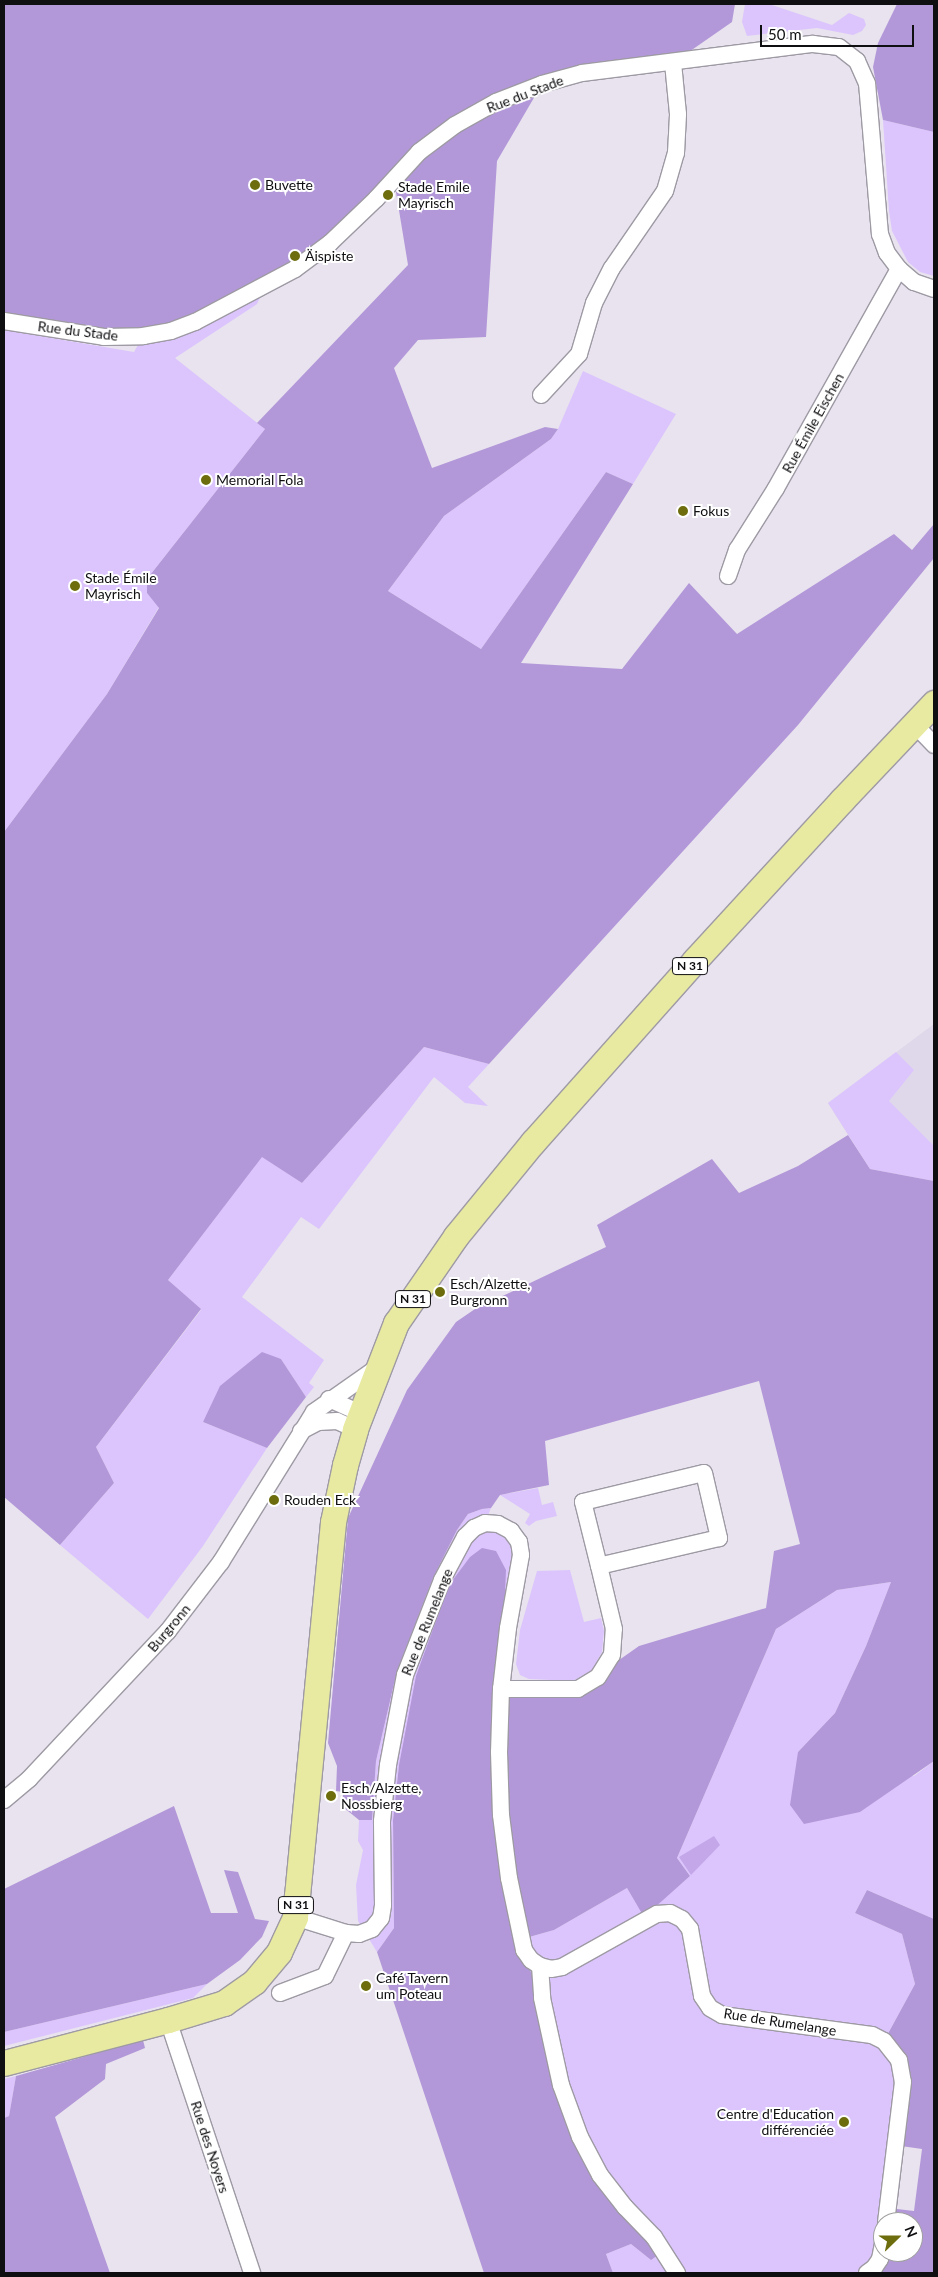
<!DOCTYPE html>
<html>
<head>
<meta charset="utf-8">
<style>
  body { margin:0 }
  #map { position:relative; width:938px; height:2277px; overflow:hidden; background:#e8e3ee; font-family:Lato,sans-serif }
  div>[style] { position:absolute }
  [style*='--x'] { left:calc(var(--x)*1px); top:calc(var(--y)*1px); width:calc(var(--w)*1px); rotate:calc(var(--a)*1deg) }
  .built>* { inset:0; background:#dfd8ea }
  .green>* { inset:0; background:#dcc5fd }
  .forest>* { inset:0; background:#b398d9 }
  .water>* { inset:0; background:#c3a7e9 }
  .roads { filter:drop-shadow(1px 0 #9e9aa4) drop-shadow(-1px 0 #9e9aa4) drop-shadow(0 1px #9e9aa4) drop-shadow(0 -1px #9e9aa4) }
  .street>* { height:16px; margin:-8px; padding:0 8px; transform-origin:8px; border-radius:8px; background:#fff }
  .primary>* { height:25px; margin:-12.5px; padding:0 12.5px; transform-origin:12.5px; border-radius:12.5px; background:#e9eaa1 }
  .dots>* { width:14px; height:14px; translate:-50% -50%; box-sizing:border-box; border:2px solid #fff; border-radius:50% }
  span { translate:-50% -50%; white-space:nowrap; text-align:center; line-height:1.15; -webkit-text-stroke:4px #fff; paint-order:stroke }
  .shield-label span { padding:1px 4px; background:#fff; border:1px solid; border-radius:4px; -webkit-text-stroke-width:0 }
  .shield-label { font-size:12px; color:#0f0e11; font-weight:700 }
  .street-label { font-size:14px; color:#0f0e11 }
  .poi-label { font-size:14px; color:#0f0e11 }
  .left { translate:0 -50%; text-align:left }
  .right { translate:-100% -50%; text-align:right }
  .frame { position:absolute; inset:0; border:5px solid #0f0e11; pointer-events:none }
  .north { position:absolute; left:873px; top:2212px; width:50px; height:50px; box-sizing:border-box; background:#fff; border:1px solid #9f9fa0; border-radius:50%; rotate:68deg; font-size:14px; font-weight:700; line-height:20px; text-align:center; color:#0f0e11 }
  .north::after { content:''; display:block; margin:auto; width:18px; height:22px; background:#6d6d0e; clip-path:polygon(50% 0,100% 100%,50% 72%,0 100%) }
  .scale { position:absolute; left:760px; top:25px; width:154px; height:22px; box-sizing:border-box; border:2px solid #0f0e11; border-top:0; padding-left:6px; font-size:15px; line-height:18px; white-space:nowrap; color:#0f0e11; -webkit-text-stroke:4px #fff; paint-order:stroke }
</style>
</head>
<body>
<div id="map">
  <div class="built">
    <i style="clip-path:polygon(934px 1024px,934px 1181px,848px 1135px,828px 1103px)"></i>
  </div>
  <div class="green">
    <i style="clip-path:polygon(745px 4px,769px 4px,832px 25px,849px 13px,864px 19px,866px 25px,862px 31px,853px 35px,817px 28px,747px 36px,742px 22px)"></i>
    <i style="clip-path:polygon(883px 120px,934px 132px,934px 276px,920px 272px,908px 262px,892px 231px,889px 211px)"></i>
    <i style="clip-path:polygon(266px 285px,257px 304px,175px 358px,265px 429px,147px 579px,147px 593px,159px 607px,107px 694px,4px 832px,4px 330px,134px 352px,143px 336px)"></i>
    <i style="clip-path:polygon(583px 371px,676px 414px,633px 484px,606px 472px,481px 649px,388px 591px,444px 516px,551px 439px,558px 429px)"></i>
    <i style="clip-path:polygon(424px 1047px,489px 1064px,468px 1087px,488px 1106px,465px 1103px,434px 1077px,319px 1229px,301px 1217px,242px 1297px,324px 1360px,309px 1383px,314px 1387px,306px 1397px,281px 1359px,203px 1422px,267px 1448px,203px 1546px,148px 1619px,60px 1545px,114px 1483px,96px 1447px,201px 1310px,168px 1280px,262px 1156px,302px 1183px)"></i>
    <i style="clip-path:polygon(896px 1052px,914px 1070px,889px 1101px,934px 1146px,934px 1181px,870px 1169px,828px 1103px)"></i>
    <i style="clip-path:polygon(538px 1488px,542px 1505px,553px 1502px,557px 1516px,536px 1521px,529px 1526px,525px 1523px,530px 1514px,500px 1495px)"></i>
    <i style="clip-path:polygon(491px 1508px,485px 1523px,519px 1542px,508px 1628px,399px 1765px,393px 1820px,394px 1928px,377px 1952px,358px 1921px,356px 1885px,363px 1850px,358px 1841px,359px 1820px,372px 1820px,376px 1761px,397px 1671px,433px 1578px,457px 1530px,468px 1514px,482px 1509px)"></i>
    <i style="clip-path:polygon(570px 1570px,584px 1622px,601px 1618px,604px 1631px,602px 1652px,592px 1670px,573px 1681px,529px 1679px,520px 1675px,516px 1664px,520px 1630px,537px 1571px)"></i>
    <i style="clip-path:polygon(891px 1582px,866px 1646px,835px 1713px,798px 1752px,914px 1776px,934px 1761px,934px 1919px,867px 1890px,855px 1913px,902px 1934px,915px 1984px,884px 2041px,899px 2060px,879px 2273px,613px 2273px,606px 2254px,631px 2244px,651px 2260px,561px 2085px,522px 1939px,554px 1930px,627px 1888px,644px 1916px,690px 1876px,677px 1858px,776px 1629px,837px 1590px)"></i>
    <i style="clip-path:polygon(207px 1984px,193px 1998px,4px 2046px,4px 2032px)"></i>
    <i style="clip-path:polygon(16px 2076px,9px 2116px,4px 2118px,4px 2079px)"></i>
  </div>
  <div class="forest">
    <i style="clip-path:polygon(4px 4px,735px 4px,732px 22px,673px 63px,542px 84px,497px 161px,486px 337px,418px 340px,394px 368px,432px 468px,545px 427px,558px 429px,551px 439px,444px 516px,388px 591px,481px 649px,606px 472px,633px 484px,521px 663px,622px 669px,689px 583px,737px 634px,894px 534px,912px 550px,934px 524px,934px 558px,798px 725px,489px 1064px,424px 1047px,302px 1183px,262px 1157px,168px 1280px,201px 1309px,96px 1447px,114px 1483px,60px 1545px,4px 1497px,4px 832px,107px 694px,159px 608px,147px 593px,147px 579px,265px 429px,257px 423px,408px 265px,394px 180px,295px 269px,143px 336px,4px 321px)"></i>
    <i style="clip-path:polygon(897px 4px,934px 4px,934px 132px,883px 120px,873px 67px,878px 43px)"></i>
    <i style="clip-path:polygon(848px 1135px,870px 1169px,934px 1181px,934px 1761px,860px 1812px,804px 1824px,790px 1805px,798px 1752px,835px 1713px,866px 1646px,891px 1582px,837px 1590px,776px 1629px,677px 1858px,690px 1876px,644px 1917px,627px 1888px,554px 1930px,522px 1939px,561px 2085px,580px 2137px,658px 2255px,651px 2260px,631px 2244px,606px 2254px,613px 2273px,484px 2273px,377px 1952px,394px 1928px,393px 1820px,399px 1765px,416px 1676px,449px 1585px,470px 1557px,482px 1548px,496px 1551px,506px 1570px,501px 1688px,578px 1689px,639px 1646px,766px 1608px,774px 1551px,800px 1544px,759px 1381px,545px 1441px,549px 1485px,500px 1495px,491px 1508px,482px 1509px,468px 1514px,457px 1530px,433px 1578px,397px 1671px,376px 1761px,372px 1820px,359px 1820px,343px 1807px,343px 1792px,336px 1791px,337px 1766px,328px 1743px,348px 1518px,407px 1390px,456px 1322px,475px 1309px,606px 1247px,597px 1225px,712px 1159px,739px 1193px,798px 1166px)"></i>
    <i style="clip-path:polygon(262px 1352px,281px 1359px,306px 1397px,267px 1448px,203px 1422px,220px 1386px)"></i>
    <i style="clip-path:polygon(174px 1806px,211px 1913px,238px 1913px,224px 1870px,238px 1872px,255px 1919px,269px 1921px,262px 1937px,240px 1960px,207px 1984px,4px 2032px,4px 1889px)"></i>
    <i style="clip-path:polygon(867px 1890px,934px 1919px,934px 2273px,879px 2273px,883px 2252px,913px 2252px,913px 2222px,886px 2222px,888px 2208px,914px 2211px,922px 2149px,894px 2145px,903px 2082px,884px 2041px,915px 1984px,902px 1934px,855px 1913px)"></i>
    <i style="clip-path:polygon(143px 2040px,145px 2048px,106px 2064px,105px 2079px,55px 2117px,110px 2273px,4px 2273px,4px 2118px,9px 2116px,16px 2076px)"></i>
  </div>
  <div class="water">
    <i style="clip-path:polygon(714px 1836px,720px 1845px,691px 1875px,679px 1857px)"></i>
  </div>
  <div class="roads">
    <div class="street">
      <i style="--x:4;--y:321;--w:101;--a:9.1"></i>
      <i style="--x:104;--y:337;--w:39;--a:-1"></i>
      <i style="--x:143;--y:336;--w:28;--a:-10"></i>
      <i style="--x:171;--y:331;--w:26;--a:-21"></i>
      <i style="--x:195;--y:322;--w:113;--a:-27.9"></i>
      <i style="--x:295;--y:269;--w:44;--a:-36.6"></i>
      <i style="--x:330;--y:243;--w:64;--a:-43.7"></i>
      <i style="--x:376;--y:199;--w:64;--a:-47.5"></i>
      <i style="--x:419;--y:152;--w:45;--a:-36.9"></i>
      <i style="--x:455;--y:125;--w:47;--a:-29.3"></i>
      <i style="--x:496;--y:102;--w:49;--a:-21.4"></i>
      <i style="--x:542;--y:84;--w:41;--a:-15.4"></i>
      <i style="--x:582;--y:73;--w:233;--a:-7.2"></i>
      <i style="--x:813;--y:44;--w:26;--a:7"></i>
      <i style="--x:839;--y:47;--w:23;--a:38"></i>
      <i style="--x:857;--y:61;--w:24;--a:66"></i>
      <i style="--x:867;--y:83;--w:152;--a:85.1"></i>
      <i style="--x:880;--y:234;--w:20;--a:70"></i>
      <i style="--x:887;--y:253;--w:20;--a:53"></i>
      <i style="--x:899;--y:269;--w:20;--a:41"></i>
      <i style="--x:914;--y:282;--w:21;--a:19"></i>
      <i style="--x:541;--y:395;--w:56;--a:-47.2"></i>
      <i style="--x:579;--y:354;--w:53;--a:-73.6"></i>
      <i style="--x:594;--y:303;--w:39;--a:-63"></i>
      <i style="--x:612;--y:268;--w:93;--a:-55.5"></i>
      <i style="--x:665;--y:191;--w:40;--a:-74"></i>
      <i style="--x:676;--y:153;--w:39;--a:-87"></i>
      <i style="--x:678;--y:114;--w:51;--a:-95.6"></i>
      <i style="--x:728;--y:576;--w:28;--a:-71"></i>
      <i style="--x:737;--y:550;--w:73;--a:-57.8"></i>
      <i style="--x:776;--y:488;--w:251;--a:-60.7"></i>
      <i style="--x:914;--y:724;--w:29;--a:46"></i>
      <i style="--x:329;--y:1399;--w:34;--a:24"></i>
      <i style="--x:301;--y:1431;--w:19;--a:-28"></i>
      <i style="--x:318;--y:1422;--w:19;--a:-3"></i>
      <i style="--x:337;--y:1421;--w:20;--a:24"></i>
      <i style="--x:501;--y:1689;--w:77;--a:0"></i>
      <i style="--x:578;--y:1689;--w:23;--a:-31"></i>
      <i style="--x:598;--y:1677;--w:26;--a:-58"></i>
      <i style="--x:612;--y:1655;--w:26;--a:-86"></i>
      <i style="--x:614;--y:1629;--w:65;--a:-103.4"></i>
      <i style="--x:599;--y:1566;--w:66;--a:-104"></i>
      <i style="--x:583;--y:1502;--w:124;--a:-13.5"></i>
      <i style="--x:704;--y:1473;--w:67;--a:77"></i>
      <i style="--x:719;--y:1538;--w:123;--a:166.9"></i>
      <i style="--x:4;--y:1800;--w:33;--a:-40"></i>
      <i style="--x:29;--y:1779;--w:203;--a:-46.8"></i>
      <i style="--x:168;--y:1631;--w:87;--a:-52.5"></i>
      <i style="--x:221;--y:1562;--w:176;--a:-58.2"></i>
      <i style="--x:314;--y:1412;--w:78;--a:-35.1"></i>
      <i style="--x:295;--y:1917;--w:53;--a:17.4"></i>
      <i style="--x:346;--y:1933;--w:13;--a:4"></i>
      <i style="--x:359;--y:1934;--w:14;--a:-21"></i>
      <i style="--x:372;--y:1929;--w:14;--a:-51"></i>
      <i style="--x:381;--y:1918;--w:13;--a:-81"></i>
      <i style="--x:383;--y:1905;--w:84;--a:-90.7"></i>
      <i style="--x:382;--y:1821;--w:56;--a:-83.9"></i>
      <i style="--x:388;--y:1765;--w:92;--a:-79.3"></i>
      <i style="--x:405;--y:1675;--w:102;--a:-68.7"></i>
      <i style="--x:442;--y:1580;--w:49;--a:-61.9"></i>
      <i style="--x:465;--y:1537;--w:13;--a:-45"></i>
      <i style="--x:474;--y:1528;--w:12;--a:-24"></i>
      <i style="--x:485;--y:1523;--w:13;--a:4"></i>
      <i style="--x:498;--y:1524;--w:15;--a:28"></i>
      <i style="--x:511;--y:1531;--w:14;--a:54"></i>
      <i style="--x:519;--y:1542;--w:13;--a:81"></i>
      <i style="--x:521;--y:1555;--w:74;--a:100.1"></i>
      <i style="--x:508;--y:1628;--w:61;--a:96.5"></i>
      <i style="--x:501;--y:1689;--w:63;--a:91.8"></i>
      <i style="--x:499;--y:1752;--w:63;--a:88.2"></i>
      <i style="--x:501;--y:1815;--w:64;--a:82.8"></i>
      <i style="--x:509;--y:1878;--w:74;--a:78.2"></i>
      <i style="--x:524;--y:1950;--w:12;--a:55"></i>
      <i style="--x:531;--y:1960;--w:11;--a:34"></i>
      <i style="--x:540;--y:1966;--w:11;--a:15"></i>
      <i style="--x:551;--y:1969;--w:11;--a:-10"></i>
      <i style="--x:562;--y:1967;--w:109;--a:-29.2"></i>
      <i style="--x:657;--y:1914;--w:13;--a:-4"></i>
      <i style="--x:670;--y:1913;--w:13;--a:27"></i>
      <i style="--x:682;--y:1919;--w:13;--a:51"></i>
      <i style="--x:690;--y:1929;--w:68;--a:79.8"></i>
      <i style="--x:702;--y:1996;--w:14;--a:56"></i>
      <i style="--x:710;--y:2008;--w:14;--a:30"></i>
      <i style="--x:722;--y:2015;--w:151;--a:7.6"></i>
      <i style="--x:872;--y:2035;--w:13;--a:27"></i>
      <i style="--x:884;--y:2041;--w:24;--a:52"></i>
      <i style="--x:899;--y:2060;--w:22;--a:80"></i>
      <i style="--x:903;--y:2082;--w:141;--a:96.9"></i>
      <i style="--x:540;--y:1966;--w:32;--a:86"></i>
      <i style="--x:542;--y:1998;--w:89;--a:77.7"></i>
      <i style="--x:561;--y:2085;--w:55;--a:69.9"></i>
      <i style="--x:580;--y:2137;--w:43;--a:62.2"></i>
      <i style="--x:600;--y:2175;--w:41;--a:52"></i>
      <i style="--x:625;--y:2207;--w:42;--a:46"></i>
      <i style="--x:654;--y:2237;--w:43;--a:57.4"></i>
      <i style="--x:280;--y:1993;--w:48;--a:-20.7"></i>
      <i style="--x:325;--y:1976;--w:48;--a:-64"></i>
      <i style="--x:168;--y:2020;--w:267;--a:71.6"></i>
      <i style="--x:867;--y:2273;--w:9;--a:-36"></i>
      <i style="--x:874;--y:2268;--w:11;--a:-56"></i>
      <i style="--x:880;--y:2259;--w:16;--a:-79"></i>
    </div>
    <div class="primary">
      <i style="--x:4;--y:2063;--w:170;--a:-14.7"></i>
      <i style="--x:168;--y:2020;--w:59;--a:-16.9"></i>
      <i style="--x:224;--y:2003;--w:37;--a:-35"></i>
      <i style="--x:254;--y:1982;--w:39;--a:-50"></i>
      <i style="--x:279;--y:1952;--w:38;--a:-65"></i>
      <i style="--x:295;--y:1917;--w:21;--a:-85"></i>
      <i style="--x:297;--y:1896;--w:376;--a:-84.5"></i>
      <i style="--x:333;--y:1522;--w:58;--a:-78.1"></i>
      <i style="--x:345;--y:1465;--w:37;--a:-74"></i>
      <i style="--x:355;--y:1429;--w:114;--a:-68.9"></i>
      <i style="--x:396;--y:1323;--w:106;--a:-55.4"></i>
      <i style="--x:456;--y:1236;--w:122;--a:-50.7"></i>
      <i style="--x:533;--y:1142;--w:244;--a:-48.3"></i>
      <i style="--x:695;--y:960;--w:217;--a:-47.4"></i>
      <i style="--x:842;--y:800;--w:134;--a:-46.5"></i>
    </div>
  </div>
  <div class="dots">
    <i style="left:255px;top:185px;background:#6d6d0e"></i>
    <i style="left:388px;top:195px;background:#6d6d0e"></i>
    <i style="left:295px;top:256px;background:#6d6d0e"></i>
    <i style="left:206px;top:480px;background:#6d6d0e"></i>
    <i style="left:683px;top:511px;background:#6d6d0e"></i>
    <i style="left:75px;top:586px;background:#6d6d0e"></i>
    <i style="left:440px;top:1292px;background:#6d6d0e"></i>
    <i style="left:274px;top:1500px;background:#6d6d0e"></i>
    <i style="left:331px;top:1796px;background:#6d6d0e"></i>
    <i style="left:366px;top:1986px;background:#6d6d0e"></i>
    <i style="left:844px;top:2122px;background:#6d6d0e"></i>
  </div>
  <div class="shield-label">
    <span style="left:690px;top:966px">N 31</span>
    <span style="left:413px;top:1299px">N 31</span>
    <span style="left:296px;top:1905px">N 31</span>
  </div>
  <div class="street-label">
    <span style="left:525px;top:94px;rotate:-21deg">Rue du Stade</span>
    <span style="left:78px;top:331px;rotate:7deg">Rue du Stade</span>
    <span style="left:813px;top:423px;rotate:-61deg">Rue Émile Eischen</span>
    <span style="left:427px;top:1622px;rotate:-68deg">Rue de Rumelange</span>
    <span style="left:169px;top:1628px;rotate:-50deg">Burgronn</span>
    <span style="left:780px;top:2022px;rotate:9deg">Rue de Rumelange</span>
    <span style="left:210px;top:2147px;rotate:72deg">Rue des Noyers</span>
  </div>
  <div class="poi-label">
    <span class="left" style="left:265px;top:185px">Buvette</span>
    <span class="left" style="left:398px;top:195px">Stade Emile<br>Mayrisch</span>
    <span class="left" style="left:305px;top:256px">Äispiste</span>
    <span class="left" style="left:216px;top:480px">Memorial Fola</span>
    <span class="left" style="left:693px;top:511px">Fokus</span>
    <span class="left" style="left:85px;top:586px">Stade Émile<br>Mayrisch</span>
    <span class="left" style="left:450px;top:1292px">Esch/Alzette,<br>Burgronn</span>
    <span class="left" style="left:284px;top:1500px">Rouden Eck</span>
    <span class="left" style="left:341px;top:1796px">Esch/Alzette,<br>Nossbierg</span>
    <span class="left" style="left:376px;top:1986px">Café Tavern<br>um Poteau</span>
    <span class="right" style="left:834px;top:2122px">Centre d'Education<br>différenciée</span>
  </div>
  <div class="frame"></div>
  <div class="north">N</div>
  <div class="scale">50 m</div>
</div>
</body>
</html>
